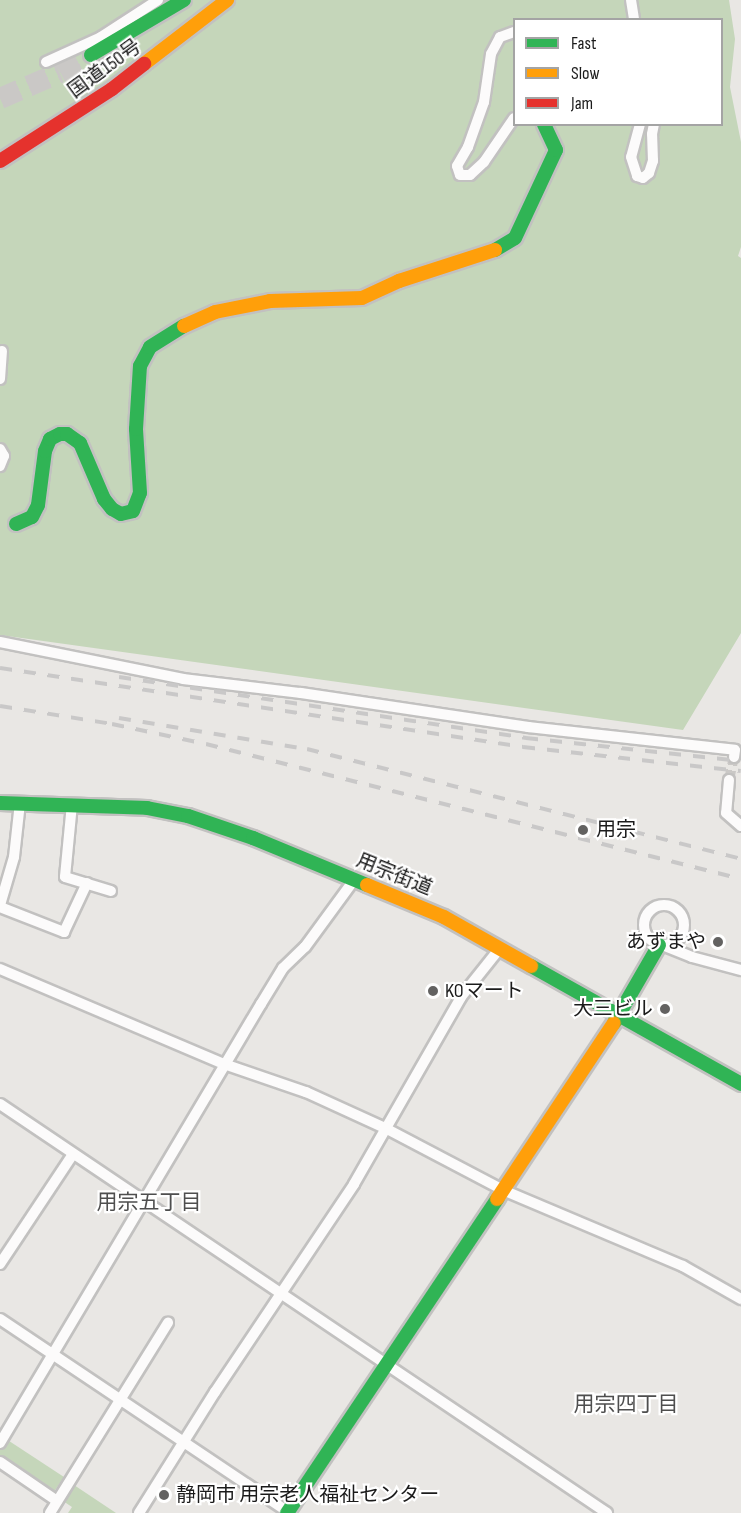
<!DOCTYPE html>
<html>
<head>
<meta charset="utf-8">
<style>
  body { margin:0 }
  #map { position:relative; width:741px; height:1513px; overflow:hidden; background:#e9e7e4; font-family:"Sofia Sans Condensed","Noto Sans JP",sans-serif }
  div>[style] { position:absolute }
  [style*='--x'] { left:calc(var(--x)*1px); top:calc(var(--y)*1px); width:calc(var(--w)*1px); rotate:calc(var(--a)*1deg) }
  .forest>* { inset:0; background:#c5d6ba }
  .street-tunnel>* { height:10px; margin-top:-5px; transform-origin:0; background:repeating-linear-gradient(90deg,#cac8c6 0 10px,transparent 0 15px) }
  .highway-tunnel>* { height:21px; margin-top:-10.5px; transform-origin:0; background:repeating-linear-gradient(90deg,#cac8c6 0 21px,transparent 0 31px) }
  .roads { filter:drop-shadow(2px 0 #c2c1c0) drop-shadow(-2px 0 #c2c1c0) drop-shadow(0 2px #c2c1c0) drop-shadow(0 -2px #c2c1c0) }
  .street>* { height:10px; margin:-5px; padding:0 5px; transform-origin:5px; border-radius:5px; background:#fcfbfb }
  .street>.ring { margin:-5px; padding:0; box-sizing:content-box; background:none; border:10px solid #fcfbfb; border-radius:50% }
  .fast>* { height:14px; margin:-7px; padding:0 7px; transform-origin:7px; border-radius:7px; background:#30b455 }
  .slow>* { height:14px; margin:-7px; padding:0 7px; transform-origin:7px; border-radius:7px; background:#ff9f0a }
  .jam>* { height:14px; margin:-7px; padding:0 7px; transform-origin:7px; border-radius:7px; background:#e5322d }
  .rail>* { height:4px; margin-top:-2px; transform-origin:0; background:repeating-linear-gradient(90deg,#c9c8c8 0 12px,transparent 0 24px) }
  .dots>* { width:16px; height:16px; translate:-50% -50%; box-sizing:border-box; border:3px solid #fff; border-radius:50% }
  span { translate:-50% -50%; white-space:nowrap; text-align:center; line-height:1.15; -webkit-text-stroke:4.5px #fff; paint-order:stroke }
  .street-label { font-size:20px; color:#1b1b1b }
  .poi-label { font-size:20px; color:#1b1b1b }
  .left { translate:0 -50%; text-align:left }
  .right { translate:-100% -50%; text-align:right }
  .neighbourhood-label { font-size:21px; color:#4e4e4e }
  .legend { position:absolute; left:513px; top:18px; width:210px; height:108px; box-sizing:border-box; background:#fff; border:2px solid #a4a4a4; margin:0; padding:8px 10px; list-style:none; font-size:18px; color:#1b1b1b }
  .legend li { display:flex; align-items:center; gap:12px; height:30px }
  .legend b { width:30px; border:2px solid #a4a4a4 }
</style>
</head>
<body>
<div id="map">
  <div class="forest">
    <i style="clip-path:polygon(evenodd,0 0,729px 0,735px 39px,730px 87px,741px 142px,741px 247px,738px 256px,741px 258px,741px 633px,683px 730px,0 635px,0 0,514px 20px,722px 20px,722px 124px,514px 124px,514px 20px)"></i>
    <i style="clip-path:polygon(0 1435px,64px 1477px,49px 1499px,0 1467px)"></i>
    <i style="clip-path:polygon(74px 1485px,116px 1513px,68px 1513px,72px 1507px,63px 1501px)"></i>
  </div>
  <div class="street-tunnel">
    <i style="--x:729;--y:780;--w:24;--a:-78"></i>
  </div>
  <div class="highway-tunnel">
    <i style="--x:0;--y:98;--w:65;--a:-23.4"></i>
    <i style="--x:60;--y:72;--w:35;--a:-29"></i>
  </div>
  <div class="roads">
    <div class="street">
      <i style="--x:631;--y:0;--w:20;--a:81"></i>
      <i style="--x:514;--y:32;--w:15;--a:160"></i>
      <i style="--x:500;--y:37;--w:19;--a:118"></i>
      <i style="--x:491;--y:54;--w:49;--a:98.3"></i>
      <i style="--x:484;--y:102;--w:48;--a:109.6"></i>
      <i style="--x:468;--y:147;--w:22;--a:120"></i>
      <i style="--x:457;--y:166;--w:9;--a:72"></i>
      <i style="--x:460;--y:175;--w:10;--a:0"></i>
      <i style="--x:470;--y:175;--w:19;--a:-43"></i>
      <i style="--x:484;--y:162;--w:53;--a:-55.7"></i>
      <i style="--x:46;--y:62;--w:60;--a:-24.4"></i>
      <i style="--x:101;--y:37;--w:68;--a:-33"></i>
      <i style="--x:640;--y:124;--w:34;--a:105"></i>
      <i style="--x:631;--y:157;--w:20;--a:72"></i>
      <i style="--x:637;--y:176;--w:6;--a:18"></i>
      <i style="--x:643;--y:178;--w:8;--a:-40"></i>
      <i style="--x:649;--y:173;--w:13;--a:-72"></i>
      <i style="--x:653;--y:161;--w:27;--a:-92"></i>
      <i style="--x:652;--y:134;--w:10;--a:-79"></i>
      <i style="--x:0;--y:379;--w:28;--a:-86"></i>
      <i style="--x:0;--y:449;--w:8;--a:60"></i>
      <i style="--x:4;--y:456;--w:11;--a:112"></i>
      <i style="--x:0;--y:642;--w:187;--a:11.4"></i>
      <i style="--x:183;--y:679;--w:119;--a:6.8"></i>
      <i style="--x:301;--y:693;--w:230;--a:8.5"></i>
      <i style="--x:528;--y:727;--w:208;--a:6.3"></i>
      <i style="--x:735;--y:750;--w:7;--a:98"></i>
      <i style="--x:729;--y:780;--w:33;--a:95"></i>
      <i style="--x:726;--y:813;--w:20;--a:41"></i>
      <i style="--x:72;--y:804;--w:73;--a:95.5"></i>
      <i style="--x:65;--y:877;--w:48;--a:16.9"></i>
      <i style="--x:0;--y:905;--w:50;--a:-73.7"></i>
      <i style="--x:14;--y:857;--w:54;--a:-83.7"></i>
      <i class="ring" style="left:644px;top:905px;width:30px;height:30px"></i>
      <i style="--x:0;--y:907;--w:69;--a:21.3"></i>
      <i style="--x:64;--y:932;--w:54;--a:-64.9"></i>
      <i style="--x:665;--y:946;--w:29;--a:22"></i>
      <i style="--x:692;--y:957;--w:51;--a:14.9"></i>
      <i style="--x:0;--y:969;--w:243;--a:23"></i>
      <i style="--x:224;--y:1064;--w:87;--a:18.9"></i>
      <i style="--x:306;--y:1092;--w:87;--a:24.5"></i>
      <i style="--x:385;--y:1128;--w:133;--a:27.7"></i>
      <i style="--x:503;--y:1190;--w:195;--a:22.9"></i>
      <i style="--x:683;--y:1266;--w:67;--a:29.6"></i>
      <i style="--x:0;--y:1104;--w:732;--a:33.97"></i>
      <i style="--x:0;--y:1264;--w:132;--a:-56.4"></i>
      <i style="--x:0;--y:1319;--w:349;--a:33.8"></i>
      <i style="--x:0;--y:1443;--w:511;--a:-59.27"></i>
      <i style="--x:261;--y:1004;--w:42;--a:-58.6"></i>
      <i style="--x:283;--y:968;--w:30;--a:-44"></i>
      <i style="--x:305;--y:947;--w:83;--a:-53.8"></i>
      <i style="--x:0;--y:1462;--w:69;--a:34.4"></i>
      <i style="--x:50;--y:1513;--w:224;--a:-58.2"></i>
      <i style="--x:139;--y:1513;--w:143;--a:-57.9"></i>
      <i style="--x:215;--y:1392;--w:250;--a:-56.2"></i>
      <i style="--x:354;--y:1184;--w:215;--a:-60.2"></i>
      <i style="--x:461;--y:997;--w:63;--a:-51.5"></i>
    </div>
    <div class="fast">
      <i style="--x:91;--y:55;--w:108;--a:-30.6"></i>
      <i style="--x:495;--y:250;--w:23;--a:-31"></i>
      <i style="--x:515;--y:238;--w:97;--a:-65"></i>
      <i style="--x:556;--y:150;--w:29;--a:-115"></i>
      <i style="--x:16;--y:524;--w:17;--a:-24"></i>
      <i style="--x:32;--y:517;--w:13;--a:-63"></i>
      <i style="--x:38;--y:505;--w:54;--a:-82.6"></i>
      <i style="--x:45;--y:451;--w:13;--a:-67"></i>
      <i style="--x:50;--y:439;--w:11;--a:-27"></i>
      <i style="--x:60;--y:434;--w:7;--a:0"></i>
      <i style="--x:67;--y:434;--w:16;--a:35"></i>
      <i style="--x:80;--y:443;--w:61;--a:66.8"></i>
      <i style="--x:104;--y:499;--w:13;--a:51"></i>
      <i style="--x:112;--y:509;--w:10;--a:29"></i>
      <i style="--x:121;--y:514;--w:12;--a:-14"></i>
      <i style="--x:133;--y:511;--w:19;--a:-69"></i>
      <i style="--x:140;--y:493;--w:64;--a:-93.6"></i>
      <i style="--x:136;--y:429;--w:63;--a:-86.4"></i>
      <i style="--x:140;--y:366;--w:21;--a:-62"></i>
      <i style="--x:150;--y:347;--w:40;--a:-32"></i>
      <i style="--x:0;--y:803;--w:147;--a:1.9"></i>
      <i style="--x:147;--y:808;--w:42;--a:11"></i>
      <i style="--x:188;--y:816;--w:69;--a:18.7"></i>
      <i style="--x:253;--y:838;--w:123;--a:22.4"></i>
      <i style="--x:531;--y:966;--w:241;--a:29.3"></i>
      <i style="--x:614;--y:1023;--w:90;--a:-60"></i>
      <i style="--x:287;--y:1513;--w:378;--a:-56.2"></i>
    </div>
    <div class="slow">
      <i style="--x:144;--y:64;--w:105;--a:-37.6"></i>
      <i style="--x:184;--y:326;--w:34;--a:-24"></i>
      <i style="--x:215;--y:312;--w:56;--a:-11.3"></i>
      <i style="--x:270;--y:301;--w:92;--a:-1.9"></i>
      <i style="--x:362;--y:298;--w:41;--a:-24.7"></i>
      <i style="--x:399;--y:281;--w:101;--a:-17.9"></i>
      <i style="--x:367;--y:885;--w:83;--a:22.6"></i>
      <i style="--x:444;--y:917;--w:100;--a:29.4"></i>
      <i style="--x:497;--y:1199;--w:211;--a:-56.4"></i>
    </div>
    <div class="jam">
      <i style="--x:0;--y:161;--w:133;--a:-32.7"></i>
      <i style="--x:112;--y:89;--w:41;--a:-38"></i>
    </div>
  </div>
  <div class="rail">
    <i style="--x:0;--y:668;--w:529;--a:8.59"></i>
    <i style="--x:523;--y:747;--w:219;--a:6.3"></i>
    <i style="--x:119;--y:677;--w:412;--a:8.5"></i>
    <i style="--x:526;--y:738;--w:216;--a:6.1"></i>
    <i style="--x:0;--y:706;--w:113;--a:9.1"></i>
    <i style="--x:112;--y:724;--w:96;--a:12"></i>
    <i style="--x:206;--y:744;--w:552;--a:14.16"></i>
    <i style="--x:119;--y:718;--w:191;--a:9.4"></i>
    <i style="--x:307;--y:749;--w:448;--a:14.2"></i>
  </div>
  <div class="dots">
    <i style="left:583px;top:830px;background:#636261"></i>
    <i style="left:718px;top:942px;background:#636261"></i>
    <i style="left:433px;top:991px;background:#636261"></i>
    <i style="left:665px;top:1009px;background:#636261"></i>
    <i style="left:164px;top:1495px;background:#636261"></i>
  </div>
  <div class="street-label">
    <span style="left:105px;top:69px;rotate:-36deg">国道150号</span>
    <span style="left:394px;top:875px;rotate:22deg">用宗街道</span>
  </div>
  <div class="poi-label">
    <span class="left" style="left:596px;top:830px">用宗</span>
    <span class="right" style="left:706px;top:942px">あずまや</span>
    <span class="left" style="left:445px;top:991px">KOマート</span>
    <span class="right" style="left:653px;top:1009px">大三ビル</span>
    <span class="left" style="left:176px;top:1495px">静岡市 用宗老人福祉センター</span>
  </div>
  <div class="neighbourhood-label">
    <span style="left:149px;top:1203px">用宗五丁目</span>
    <span style="left:626px;top:1405px">用宗四丁目</span>
  </div>
  <ul class="legend">
  <li><b style="height:8px;background:#30b455"></b>Fast</li>
  <li><b style="height:8px;background:#ff9f0a"></b>Slow</li>
  <li><b style="height:8px;background:#e5322d"></b>Jam</li>
  </ul>
</div>
</body>
</html>
